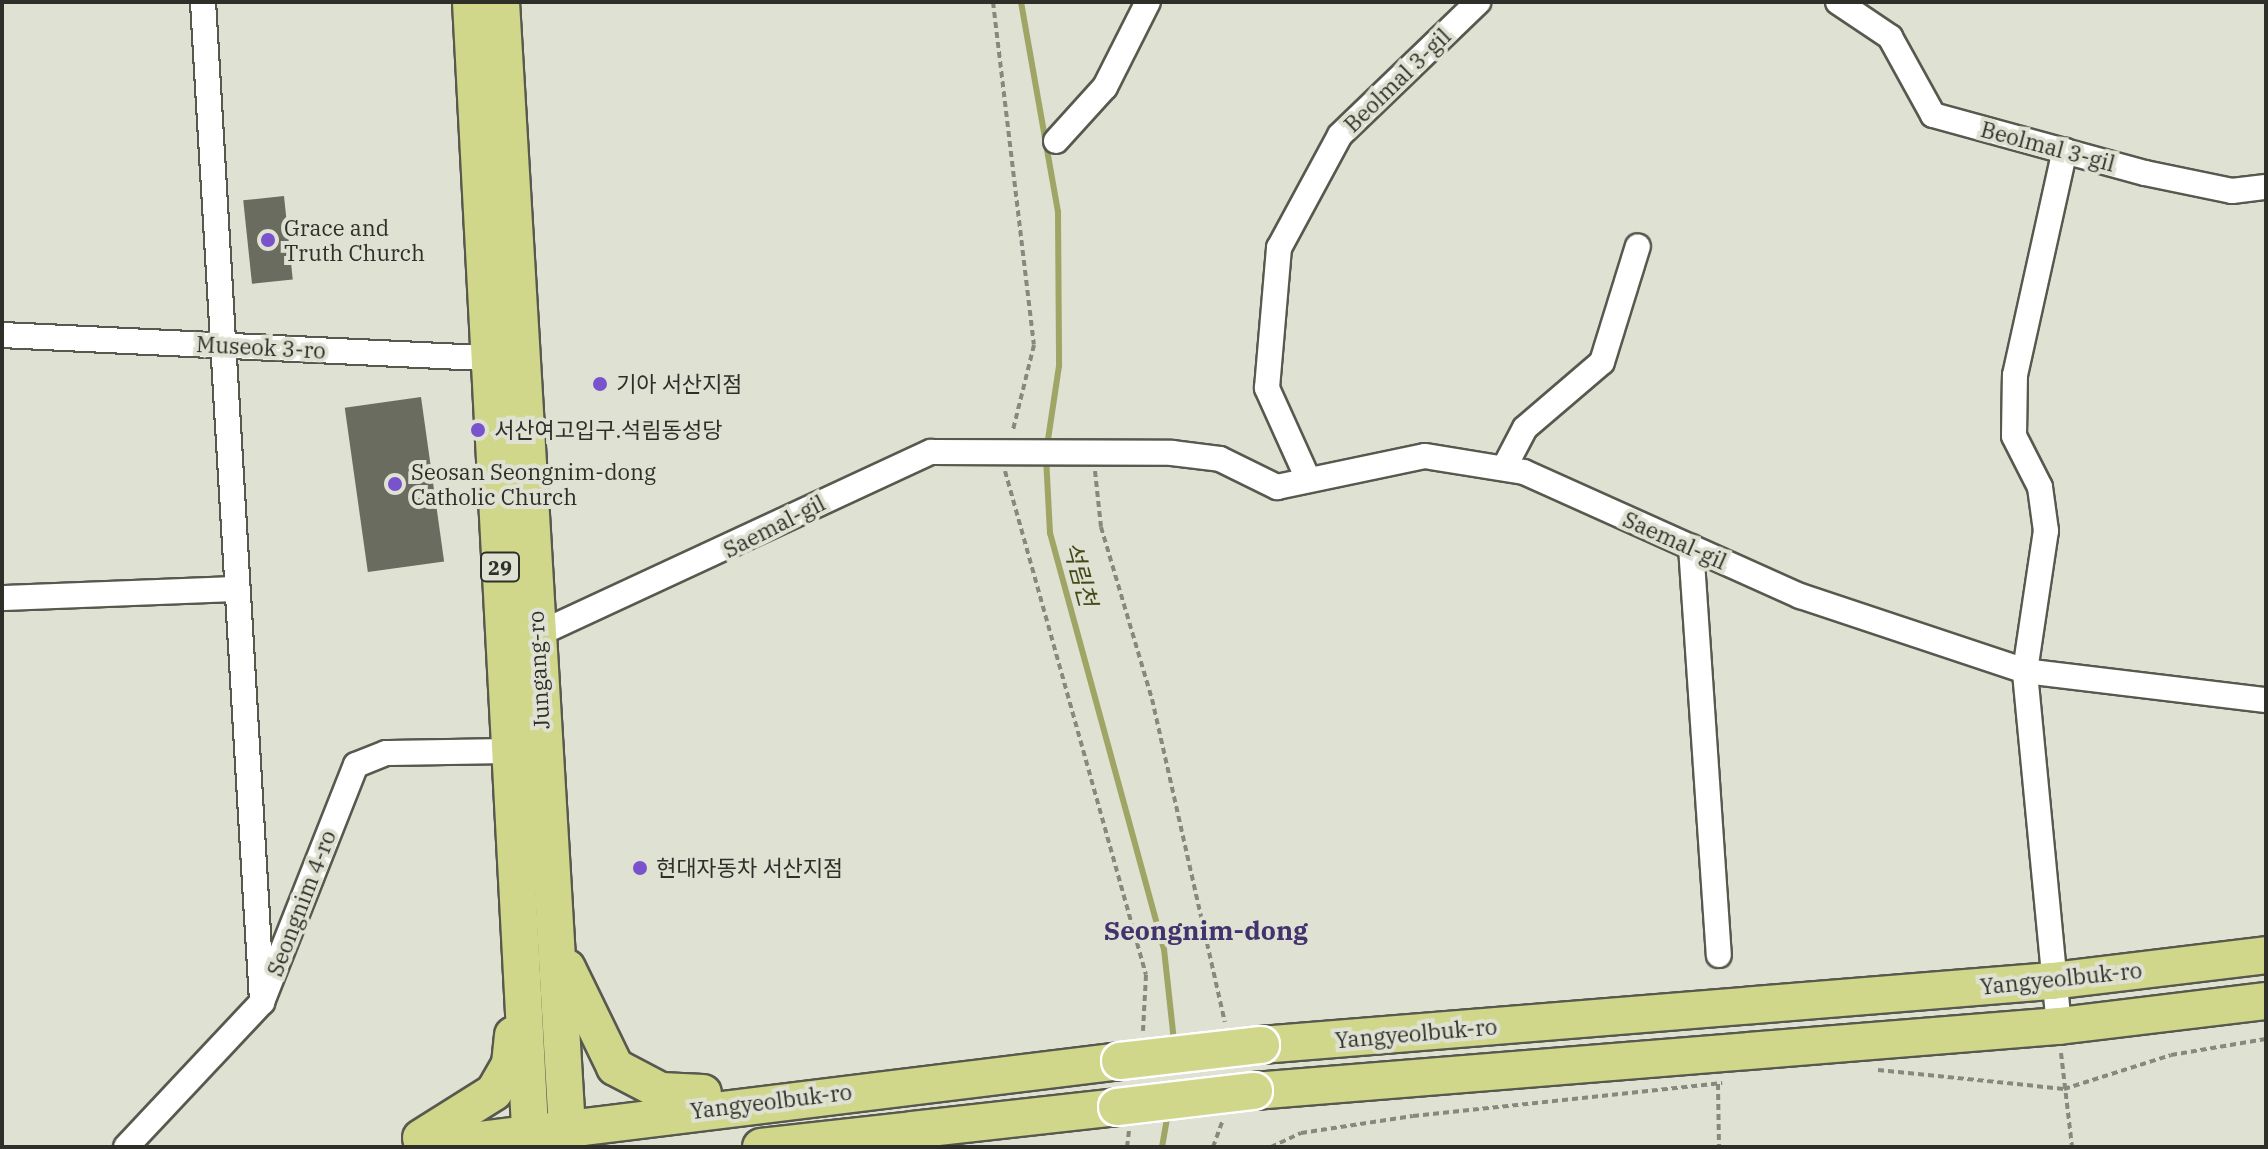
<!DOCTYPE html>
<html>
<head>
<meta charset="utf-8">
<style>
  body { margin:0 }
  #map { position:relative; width:2268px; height:1149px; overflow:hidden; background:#dfe1d3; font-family:"IBM Plex Serif","Noto Sans KR",serif }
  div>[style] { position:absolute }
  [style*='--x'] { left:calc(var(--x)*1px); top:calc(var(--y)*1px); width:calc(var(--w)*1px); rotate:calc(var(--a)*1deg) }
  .stream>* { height:6px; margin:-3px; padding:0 3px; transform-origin:3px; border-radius:3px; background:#9ea565 }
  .building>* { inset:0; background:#6a6c60; transform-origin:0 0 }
  .path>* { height:4px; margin-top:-2px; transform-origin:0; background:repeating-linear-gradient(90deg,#87897f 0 6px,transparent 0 10px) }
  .roads { filter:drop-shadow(2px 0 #58594e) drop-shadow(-2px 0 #58594e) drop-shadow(0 2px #58594e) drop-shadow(0 -2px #58594e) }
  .street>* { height:24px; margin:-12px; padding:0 12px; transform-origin:12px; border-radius:12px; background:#fff }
  .primary>* { height:36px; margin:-18px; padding:0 18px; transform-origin:18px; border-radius:18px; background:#d1d78a }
  .bridges { filter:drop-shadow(2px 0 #fff) drop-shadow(-2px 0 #fff) drop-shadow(0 2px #fff) drop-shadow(0 -2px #fff) }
  .primary-bridge>* { height:36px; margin:-18px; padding:0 18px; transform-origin:18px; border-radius:18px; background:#d1d78a }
  .dots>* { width:22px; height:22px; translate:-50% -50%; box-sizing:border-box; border:4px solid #dfe1d3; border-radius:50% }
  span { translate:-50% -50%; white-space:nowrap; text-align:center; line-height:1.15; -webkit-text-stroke:8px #dfe1d3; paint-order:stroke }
  .shield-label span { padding:2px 6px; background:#dfe1d3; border:2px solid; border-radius:6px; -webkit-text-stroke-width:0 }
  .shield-label { font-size:20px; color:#2e2f29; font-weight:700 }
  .street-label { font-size:22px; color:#2e2f29 }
  .poi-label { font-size:22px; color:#2e2f29 }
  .left { translate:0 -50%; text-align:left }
  .water-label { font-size:24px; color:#454918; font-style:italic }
  .quarter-label { font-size:26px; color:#42326d; font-weight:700 }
  .frame { position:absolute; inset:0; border:4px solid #2e2f29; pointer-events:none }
</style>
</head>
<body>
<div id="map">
  <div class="stream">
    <i style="--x:1021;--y:2;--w:213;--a:80"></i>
    <i style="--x:1058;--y:212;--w:154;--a:89.6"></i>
    <i style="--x:1059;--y:366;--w:81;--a:98.5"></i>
    <i style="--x:1046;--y:457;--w:76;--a:87"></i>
    <i style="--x:1050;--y:533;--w:431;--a:74.7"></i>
    <i style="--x:1164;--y:949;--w:93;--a:83.8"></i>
    <i style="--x:1162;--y:1147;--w:36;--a:-80"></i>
  </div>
  <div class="building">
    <i style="left:284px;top:196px;width:84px;height:41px;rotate:84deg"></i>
    <i style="left:421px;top:397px;width:166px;height:77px;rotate:82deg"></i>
  </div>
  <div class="path">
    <i style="--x:993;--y:2;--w:345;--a:83.2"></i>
    <i style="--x:1034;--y:345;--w:88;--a:103.9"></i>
    <i style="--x:1005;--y:471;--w:523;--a:74.37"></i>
    <i style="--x:1146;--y:975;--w:56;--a:93.1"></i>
    <i style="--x:1095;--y:471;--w:56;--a:83.9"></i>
    <i style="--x:1101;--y:527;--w:179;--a:73.5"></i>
    <i style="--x:1152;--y:699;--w:331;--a:77.3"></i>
    <i style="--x:2061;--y:1053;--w:95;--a:83.3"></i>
    <i style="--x:1878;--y:1070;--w:187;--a:5.8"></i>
    <i style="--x:2064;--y:1089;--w:112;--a:-17.6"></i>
    <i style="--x:2171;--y:1055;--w:96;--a:-9.6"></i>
    <i style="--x:1718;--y:1084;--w:63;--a:89.1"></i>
    <i style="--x:1127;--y:1147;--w:17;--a:-83"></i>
    <i style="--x:1213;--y:1147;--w:27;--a:-70"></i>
    <i style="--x:1271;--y:1147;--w:33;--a:-25"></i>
    <i style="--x:1301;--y:1133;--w:113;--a:-8.6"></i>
    <i style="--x:1413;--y:1116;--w:311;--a:-6.1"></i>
  </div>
  <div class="roads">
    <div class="street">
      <i style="--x:203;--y:2;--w:1002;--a:86.62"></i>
      <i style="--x:1838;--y:2;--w:63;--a:33.9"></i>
      <i style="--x:1890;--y:37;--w:89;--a:61.1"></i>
      <i style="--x:1933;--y:115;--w:220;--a:15.3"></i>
      <i style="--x:2145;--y:173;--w:89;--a:11.7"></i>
      <i style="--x:2232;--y:191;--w:34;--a:-7"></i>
      <i style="--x:1056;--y:141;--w:73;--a:-47.8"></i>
      <i style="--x:1105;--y:87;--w:95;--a:-63.2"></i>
      <i style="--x:2;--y:335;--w:502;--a:2.74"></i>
      <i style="--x:1504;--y:468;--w:45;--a:-62.3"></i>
      <i style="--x:1525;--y:428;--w:101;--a:-40.6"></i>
      <i style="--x:1602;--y:362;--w:121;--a:-72.8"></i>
      <i style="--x:1308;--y:479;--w:100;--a:-114.3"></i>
      <i style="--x:1267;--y:388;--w:141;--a:-85.1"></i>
      <i style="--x:1279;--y:248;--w:128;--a:-61.6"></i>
      <i style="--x:1340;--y:135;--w:192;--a:-43.9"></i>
      <i style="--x:1691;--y:547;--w:409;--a:86.1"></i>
      <i style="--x:2;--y:598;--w:234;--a:-2.2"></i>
      <i style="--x:536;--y:635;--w:435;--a:-24.9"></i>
      <i style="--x:931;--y:452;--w:241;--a:0.2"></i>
      <i style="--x:1172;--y:453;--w:48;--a:7.1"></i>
      <i style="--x:1220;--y:459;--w:64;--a:26.2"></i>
      <i style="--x:1277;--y:487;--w:151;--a:-11.8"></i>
      <i style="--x:1425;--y:456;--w:100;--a:9.2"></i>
      <i style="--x:1524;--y:472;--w:303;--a:24.2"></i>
      <i style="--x:1800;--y:596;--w:237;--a:18.4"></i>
      <i style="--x:2025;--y:671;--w:243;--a:6.9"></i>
      <i style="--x:2059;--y:1026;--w:357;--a:-95.5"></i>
      <i style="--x:2025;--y:671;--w:142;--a:-81.5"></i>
      <i style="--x:2046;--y:531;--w:44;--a:-97.8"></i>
      <i style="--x:2040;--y:487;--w:57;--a:-117"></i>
      <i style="--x:2014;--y:436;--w:61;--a:-89.1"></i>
      <i style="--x:2015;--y:375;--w:230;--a:-77.5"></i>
      <i style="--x:126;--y:1147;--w:199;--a:-46.8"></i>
      <i style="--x:262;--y:1002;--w:255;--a:-68.4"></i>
      <i style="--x:356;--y:765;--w:32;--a:-22"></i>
      <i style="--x:386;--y:753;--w:124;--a:-0.9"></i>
    </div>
    <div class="primary">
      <i style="--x:471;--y:2;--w:1147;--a:87"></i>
      <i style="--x:501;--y:2;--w:1147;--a:86.65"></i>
      <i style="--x:567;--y:968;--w:110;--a:64.1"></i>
      <i style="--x:615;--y:1067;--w:52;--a:27.6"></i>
      <i style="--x:661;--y:1091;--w:42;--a:2.7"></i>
      <i style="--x:1261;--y:1045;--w:794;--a:-4.63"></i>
      <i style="--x:2052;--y:981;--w:216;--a:-6.9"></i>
      <i style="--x:1254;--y:1091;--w:808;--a:-4.62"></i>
      <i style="--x:2059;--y:1026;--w:209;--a:-6.9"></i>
      <i style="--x:421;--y:1138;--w:86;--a:-32.2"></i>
      <i style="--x:494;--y:1092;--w:32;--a:-60"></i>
      <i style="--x:510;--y:1064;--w:29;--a:-84"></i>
      <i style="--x:422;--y:1147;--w:703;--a:-7.02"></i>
      <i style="--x:761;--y:1147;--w:358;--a:-6.4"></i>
    </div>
  </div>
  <div class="bridges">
    <div class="primary-bridge">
      <i style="--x:1120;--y:1061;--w:142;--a:-6.5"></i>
      <i style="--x:1117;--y:1107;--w:138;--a:-6.7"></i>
    </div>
  </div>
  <div class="dots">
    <i style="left:268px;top:240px;background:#7853cc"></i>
    <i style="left:600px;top:384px;background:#7853cc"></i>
    <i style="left:478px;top:430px;background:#7853cc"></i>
    <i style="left:395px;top:484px;background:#7853cc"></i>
    <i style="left:640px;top:868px;background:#7853cc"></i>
  </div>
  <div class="shield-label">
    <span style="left:500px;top:567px">29</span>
  </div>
  <div class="street-label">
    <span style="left:1397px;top:80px;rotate:-44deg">Beolmal 3-gil</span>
    <span style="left:2048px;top:146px;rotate:15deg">Beolmal 3-gil</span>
    <span style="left:261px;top:347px;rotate:3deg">Museok 3-ro</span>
    <span style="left:774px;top:526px;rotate:-27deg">Saemal-gil</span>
    <span style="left:1675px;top:540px;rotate:24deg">Saemal-gil</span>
    <span style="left:538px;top:670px;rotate:-93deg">Jungang-ro</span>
    <span style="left:301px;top:903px;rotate:-69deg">Seongnim 4-ro</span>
    <span style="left:2061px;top:978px;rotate:-6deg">Yangyeolbuk-ro</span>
    <span style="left:1416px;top:1033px;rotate:-5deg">Yangyeolbuk-ro</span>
    <span style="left:771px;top:1101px;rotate:-7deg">Yangyeolbuk-ro</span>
  </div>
  <div class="poi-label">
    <span class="left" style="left:284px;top:240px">Grace and<br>Truth Church</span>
    <span class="left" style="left:616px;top:384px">기아 서산지점</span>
    <span class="left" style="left:494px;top:430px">서산여고입구.석림동성당</span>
    <span class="left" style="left:411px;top:484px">Seosan Seongnim-dong<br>Catholic Church</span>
    <span class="left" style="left:656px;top:868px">현대자동차 서산지점</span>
  </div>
  <div class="water-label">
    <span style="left:1080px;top:574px;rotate:75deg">석림천</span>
  </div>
  <div class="quarter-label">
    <span style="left:1206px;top:931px">Seongnim-dong</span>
  </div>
  <div class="frame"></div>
</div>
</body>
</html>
